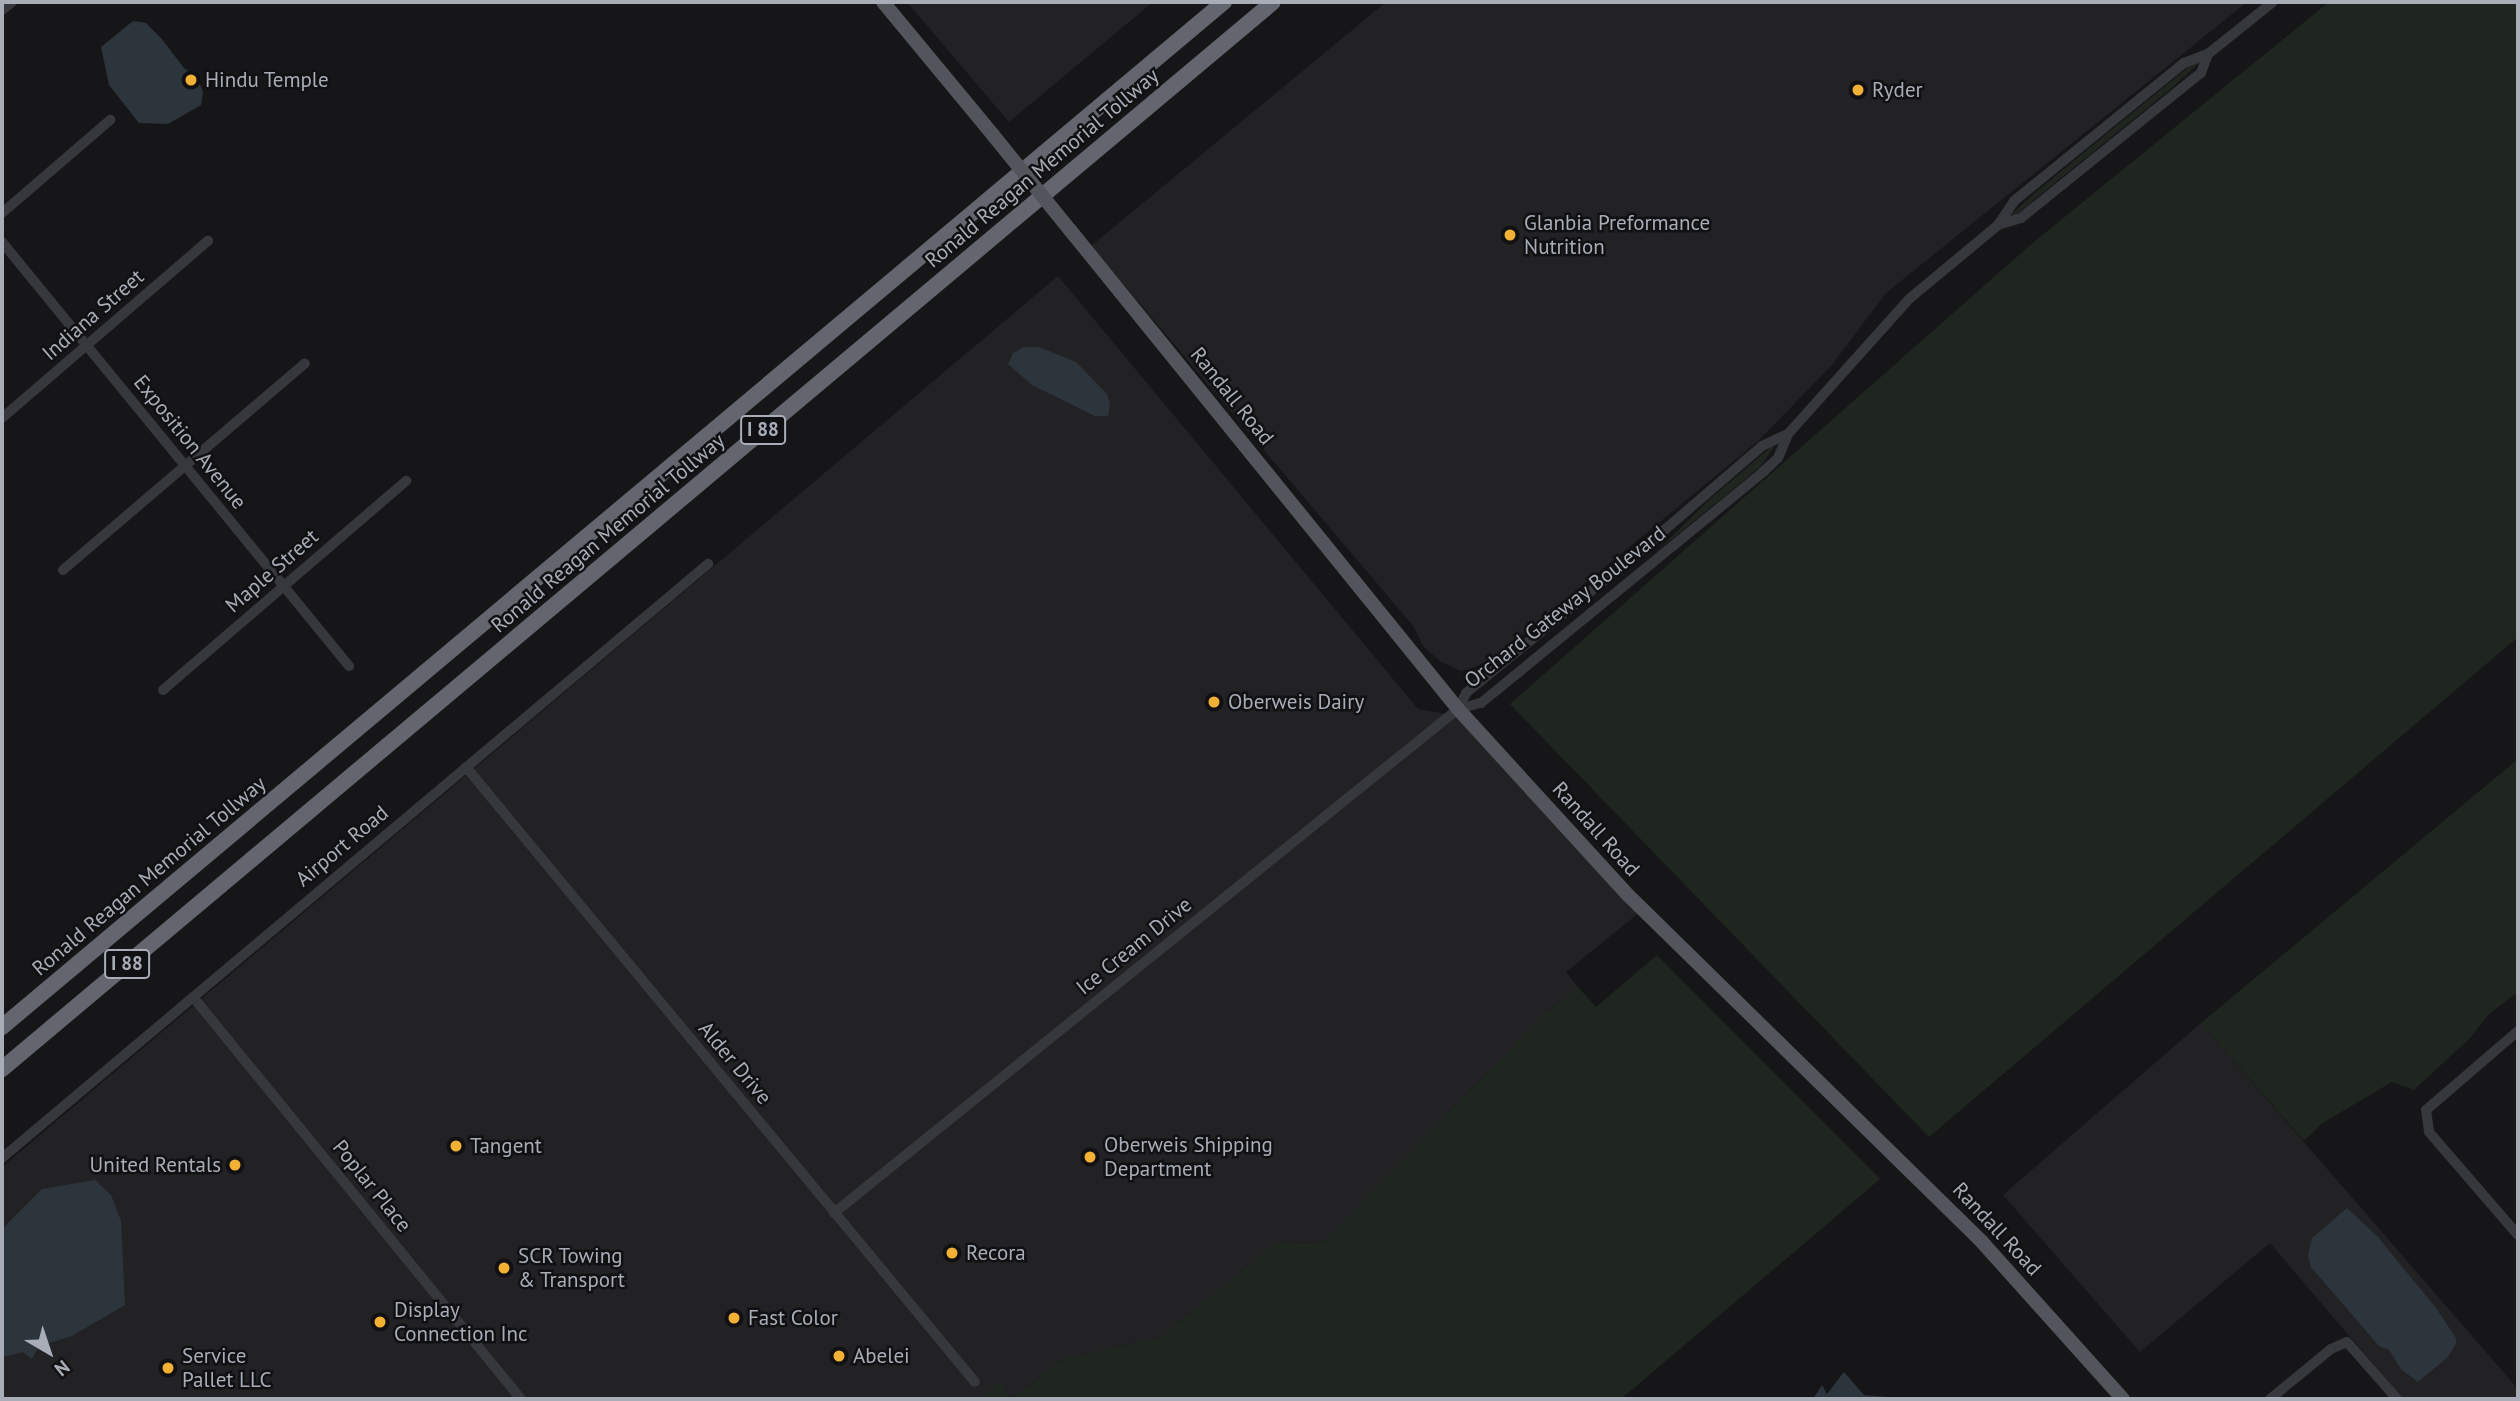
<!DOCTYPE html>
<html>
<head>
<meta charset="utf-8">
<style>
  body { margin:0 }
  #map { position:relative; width:2520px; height:1401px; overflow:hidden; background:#161618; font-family:"PT Sans",sans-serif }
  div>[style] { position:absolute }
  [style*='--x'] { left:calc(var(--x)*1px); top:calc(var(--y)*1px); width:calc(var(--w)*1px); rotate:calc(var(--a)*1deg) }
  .built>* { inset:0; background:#222225 }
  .green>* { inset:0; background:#1e261f }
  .water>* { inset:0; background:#2c353c }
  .minor>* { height:10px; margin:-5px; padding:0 5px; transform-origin:5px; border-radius:5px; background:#37383d }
  .major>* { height:14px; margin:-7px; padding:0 7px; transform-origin:7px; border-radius:7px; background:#53555c }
  .highway>* { height:16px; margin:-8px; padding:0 8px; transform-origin:8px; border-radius:8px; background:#63666e }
  .major-bridge>* { height:14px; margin:-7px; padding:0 7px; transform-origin:7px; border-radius:7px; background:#53555c }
  .dots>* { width:19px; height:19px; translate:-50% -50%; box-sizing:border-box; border:4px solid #111113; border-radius:50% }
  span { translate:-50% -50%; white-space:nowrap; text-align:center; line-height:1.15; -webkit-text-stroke:5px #111113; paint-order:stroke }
  .shield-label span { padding:2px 5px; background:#111113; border:2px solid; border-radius:5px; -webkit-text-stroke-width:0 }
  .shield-label { font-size:19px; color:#a8adb8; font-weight:700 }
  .poi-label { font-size:21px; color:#a8adb8 }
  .left { translate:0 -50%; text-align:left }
  .right { translate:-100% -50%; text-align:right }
  .street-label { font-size:21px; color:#a8adb8 }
  .frame { position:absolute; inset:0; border:4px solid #a8adb8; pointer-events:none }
  .north { position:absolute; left:14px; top:1317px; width:70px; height:70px; -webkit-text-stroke:5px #111113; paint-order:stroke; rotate:141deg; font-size:19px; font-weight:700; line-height:28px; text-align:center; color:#a8adb8 }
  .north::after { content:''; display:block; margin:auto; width:24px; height:32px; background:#a8adb8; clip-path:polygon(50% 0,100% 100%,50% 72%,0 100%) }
</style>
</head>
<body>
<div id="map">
  <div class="built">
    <i style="clip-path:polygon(907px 2px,1153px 2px,1009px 122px)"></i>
    <i style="clip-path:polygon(1386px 2px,2247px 2px,1886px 293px,1832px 365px,1757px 442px,1499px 654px,1477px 666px,1461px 671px,1441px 662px,1423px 646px,1414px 627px,1091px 246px)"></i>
    <i style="clip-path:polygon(1058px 276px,1418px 709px,1457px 716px,1640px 912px,1566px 972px,1578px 987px,1541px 1017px,1323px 1243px,1277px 1242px,1161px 1337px,1062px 1359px,1013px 1399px,1000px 1383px,980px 1399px,2px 1399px,2px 1167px)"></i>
    <i style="clip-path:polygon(2201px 1023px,2518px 1389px,2518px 1399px,2403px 1399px,2270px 1243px,2140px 1352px,2003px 1195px)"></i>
  </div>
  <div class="green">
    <i style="clip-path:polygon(2329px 2px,2518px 2px,2518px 637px,1929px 1137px,1510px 704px,2029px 246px)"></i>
    <i style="clip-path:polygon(2198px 59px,2200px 62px,2173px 87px,2008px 221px,2006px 219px,2037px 191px)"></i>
    <i style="clip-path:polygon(1778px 441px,1760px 467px,1655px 553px,1710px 499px)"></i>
    <i style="clip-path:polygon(2518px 759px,2518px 992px,2489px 1014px,2470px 1038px,2414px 1090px,2392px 1082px,2321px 1124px,2304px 1141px,2201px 1023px)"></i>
    <i style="clip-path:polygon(1657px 955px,1880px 1179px,1621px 1399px,1013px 1399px,1062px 1359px,1161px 1337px,1277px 1242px,1323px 1243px,1541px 1017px,1578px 987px,1596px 1007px)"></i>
    <i style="clip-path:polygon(1000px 1382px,1012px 1399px,980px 1399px)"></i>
  </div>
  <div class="water">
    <i style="clip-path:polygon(133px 21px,146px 23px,161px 38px,184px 68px,197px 77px,203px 92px,201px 105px,168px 124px,139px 123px,109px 85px,101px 47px)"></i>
    <i style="clip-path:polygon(1024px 347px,1039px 347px,1076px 362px,1107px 394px,1110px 404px,1108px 416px,1095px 416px,1032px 385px,1008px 364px,1013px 353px)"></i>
    <i style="clip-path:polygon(95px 1180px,111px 1195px,121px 1221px,125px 1305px,72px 1336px,39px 1346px,32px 1359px,23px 1352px,2px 1357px,2px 1229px,42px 1189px)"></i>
    <i style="clip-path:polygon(2347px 1208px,2377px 1236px,2436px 1308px,2456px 1338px,2456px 1344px,2447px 1358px,2418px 1382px,2401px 1369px,2389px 1350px,2379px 1346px,2311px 1267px,2308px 1255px,2312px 1238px)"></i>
    <i style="clip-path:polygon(1844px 1372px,1864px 1395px,1887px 1397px,1813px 1399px,1822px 1385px,1827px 1394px)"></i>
  </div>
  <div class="minor">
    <i style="--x:2;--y:10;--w:13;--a:-39"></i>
    <i style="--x:2;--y:213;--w:143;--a:-40.7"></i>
    <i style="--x:1998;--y:225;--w:24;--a:-17"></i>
    <i style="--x:2021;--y:218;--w:231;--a:-38.9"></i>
    <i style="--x:2201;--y:73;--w:20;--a:-70"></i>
    <i style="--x:2;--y:242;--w:548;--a:50.7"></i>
    <i style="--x:2;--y:418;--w:272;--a:-40.7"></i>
    <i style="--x:63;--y:570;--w:318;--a:-40.5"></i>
    <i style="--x:163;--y:690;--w:321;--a:-40.7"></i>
    <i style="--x:1458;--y:709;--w:24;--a:-15"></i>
    <i style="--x:1481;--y:703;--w:366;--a:-39.3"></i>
    <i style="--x:1764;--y:471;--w:19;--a:-43"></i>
    <i style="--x:1778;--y:458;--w:26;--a:-67"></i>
    <i style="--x:1788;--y:434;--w:181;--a:-48.1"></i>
    <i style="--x:1909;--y:299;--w:116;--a:-39.7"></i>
    <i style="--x:1998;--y:225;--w:29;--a:-56"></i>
    <i style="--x:2014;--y:201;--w:219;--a:-39.1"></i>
    <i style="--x:2184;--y:63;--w:26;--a:-21"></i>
    <i style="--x:2208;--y:54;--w:83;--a:-38.7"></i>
    <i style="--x:466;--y:767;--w:798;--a:50.39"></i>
    <i style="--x:193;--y:997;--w:519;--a:50.79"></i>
    <i style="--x:2518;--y:1031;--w:121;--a:139.3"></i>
    <i style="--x:2426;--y:1110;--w:22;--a:82"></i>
    <i style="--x:2429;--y:1132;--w:136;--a:49.2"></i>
    <i style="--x:2;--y:1158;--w:923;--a:-40.08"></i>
    <i style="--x:834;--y:1213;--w:802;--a:-38.93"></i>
    <i style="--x:1458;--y:709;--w:18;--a:-63"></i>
    <i style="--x:1466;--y:693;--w:225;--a:-39.2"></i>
    <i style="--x:1640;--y:551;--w:161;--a:-40.7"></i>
    <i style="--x:1762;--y:446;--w:29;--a:-25"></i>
    <i style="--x:2270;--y:1399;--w:79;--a:-39.3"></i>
    <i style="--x:2331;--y:1349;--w:17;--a:-24"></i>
    <i style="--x:2347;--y:1342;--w:76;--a:48.7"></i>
  </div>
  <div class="major">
    <i style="--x:883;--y:2;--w:173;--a:50.4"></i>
    <i style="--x:1070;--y:230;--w:616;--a:50.99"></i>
    <i style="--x:1458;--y:709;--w:253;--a:47.6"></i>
    <i style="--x:1629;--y:896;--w:494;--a:44.4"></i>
    <i style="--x:1982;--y:1242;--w:211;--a:48.1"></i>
  </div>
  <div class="highway">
    <i style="--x:2;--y:1027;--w:1595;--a:-39.99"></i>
    <i style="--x:2;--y:1069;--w:1659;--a:-40.01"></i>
  </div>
  <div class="major-bridge">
    <i style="--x:993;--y:135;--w:122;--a:51"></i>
  </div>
  <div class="dots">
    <i style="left:191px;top:80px;background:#f2b134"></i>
    <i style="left:1858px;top:90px;background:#f2b134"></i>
    <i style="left:1510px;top:235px;background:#f2b134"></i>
    <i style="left:1214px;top:702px;background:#f2b134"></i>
    <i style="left:456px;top:1146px;background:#f2b134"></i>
    <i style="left:1090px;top:1157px;background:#f2b134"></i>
    <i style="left:235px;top:1165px;background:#f2b134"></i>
    <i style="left:952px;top:1253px;background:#f2b134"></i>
    <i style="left:504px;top:1268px;background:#f2b134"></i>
    <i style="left:734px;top:1318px;background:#f2b134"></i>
    <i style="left:380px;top:1322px;background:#f2b134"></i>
    <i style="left:839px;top:1356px;background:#f2b134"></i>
    <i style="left:168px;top:1368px;background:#f2b134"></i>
  </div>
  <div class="shield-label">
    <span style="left:763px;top:430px">I 88</span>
    <span style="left:127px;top:964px">I 88</span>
  </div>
  <div class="poi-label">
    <span class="left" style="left:205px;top:80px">Hindu Temple</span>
    <span class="left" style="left:1872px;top:90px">Ryder</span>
    <span class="left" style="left:1524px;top:235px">Glanbia Preformance<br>Nutrition</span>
    <span class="left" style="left:1228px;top:702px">Oberweis Dairy</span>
    <span class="left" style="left:1104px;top:1157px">Oberweis Shipping<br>Department</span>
    <span class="left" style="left:470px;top:1146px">Tangent</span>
    <span class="right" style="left:221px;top:1165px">United Rentals</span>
    <span class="left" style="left:966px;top:1253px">Recora</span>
    <span class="left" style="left:518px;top:1268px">SCR Towing<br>&amp; Transport</span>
    <span class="left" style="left:394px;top:1322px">Display<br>Connection Inc</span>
    <span class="left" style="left:748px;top:1318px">Fast Color</span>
    <span class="left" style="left:182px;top:1368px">Service<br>Pallet LLC</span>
    <span class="left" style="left:853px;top:1356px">Abelei</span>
  </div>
  <div class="street-label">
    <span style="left:1042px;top:168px;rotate:-40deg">Ronald Reagan Memorial Tollway</span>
    <span style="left:93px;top:315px;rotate:-41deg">Indiana Street</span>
    <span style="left:1232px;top:396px;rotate:51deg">Randall Road</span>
    <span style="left:190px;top:442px;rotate:51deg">Exposition Avenue</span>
    <span style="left:608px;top:533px;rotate:-40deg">Ronald Reagan Memorial Tollway</span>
    <span style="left:272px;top:571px;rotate:-41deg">Maple Street</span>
    <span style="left:1565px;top:607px;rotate:-38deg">Orchard Gateway Boulevard</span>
    <span style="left:1596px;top:829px;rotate:48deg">Randall Road</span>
    <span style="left:342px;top:846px;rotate:-40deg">Airport Road</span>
    <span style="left:149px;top:876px;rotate:-40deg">Ronald Reagan Memorial Tollway</span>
    <span style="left:1134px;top:946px;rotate:-39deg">Ice Cream Drive</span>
    <span style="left:735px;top:1063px;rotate:50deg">Alder Drive</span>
    <span style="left:372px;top:1186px;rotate:51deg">Poplar Place</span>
    <span style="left:1997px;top:1229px;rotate:47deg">Randall Road</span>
  </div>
  <div class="frame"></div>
  <div class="north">N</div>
</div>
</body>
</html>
